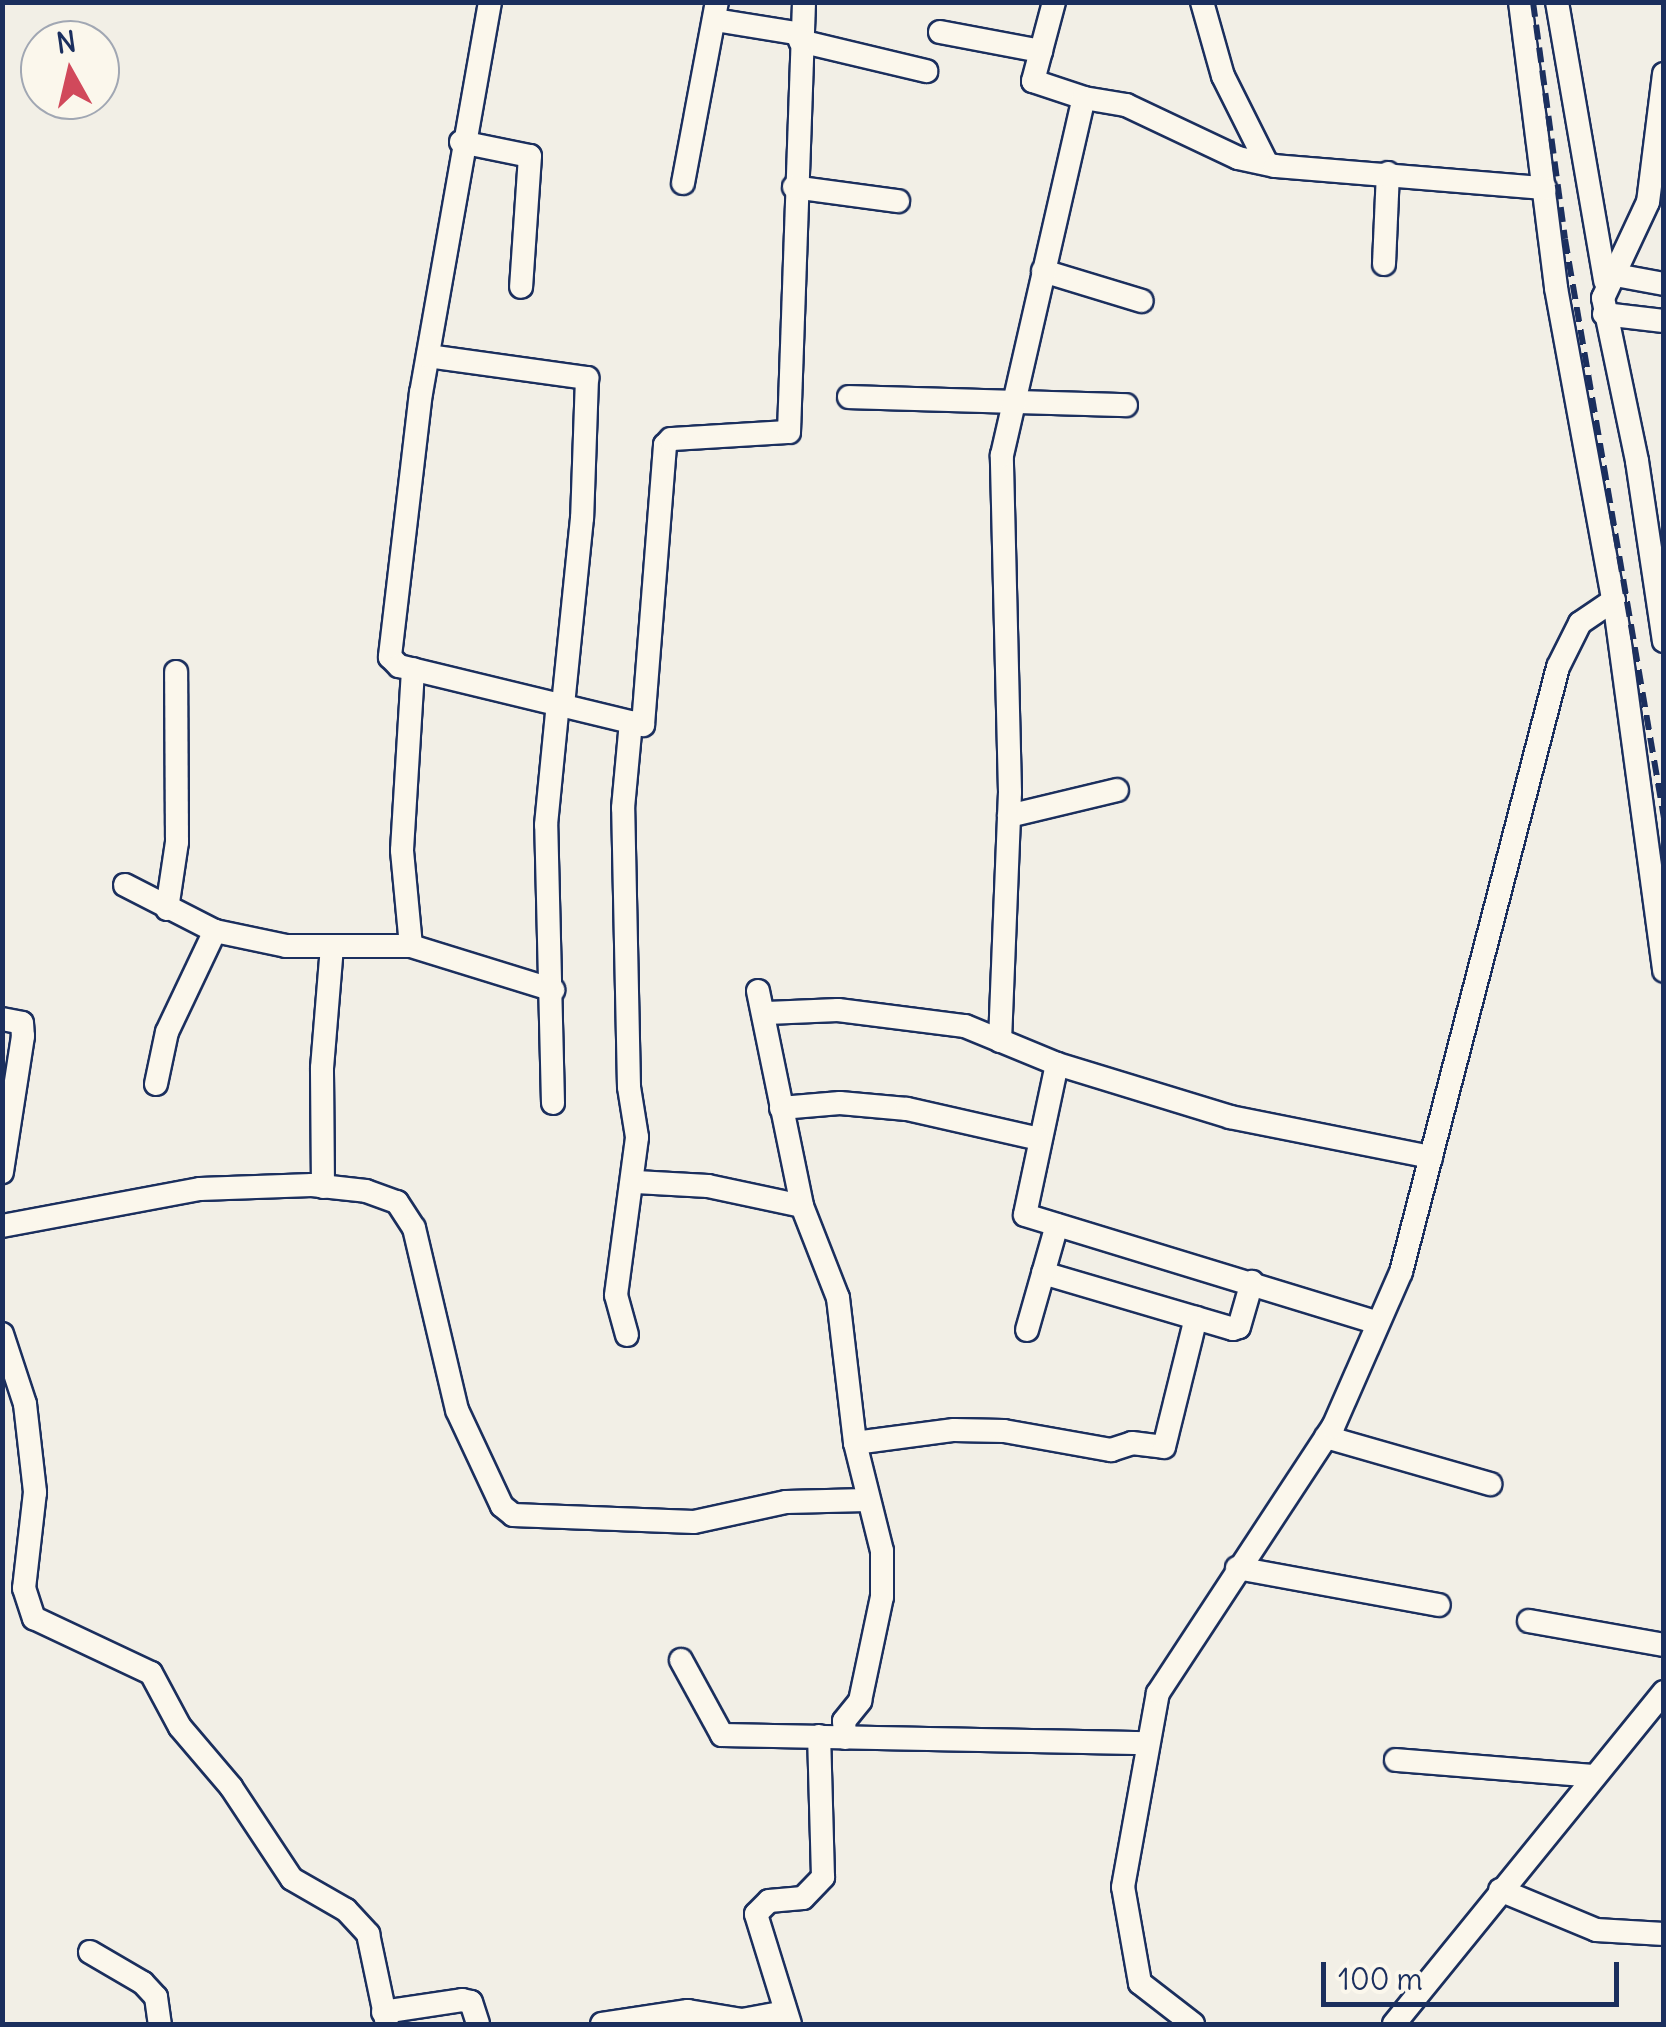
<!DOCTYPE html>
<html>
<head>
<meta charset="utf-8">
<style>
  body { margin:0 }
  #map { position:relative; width:1666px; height:2027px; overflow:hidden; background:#f2efe6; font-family:Delius,sans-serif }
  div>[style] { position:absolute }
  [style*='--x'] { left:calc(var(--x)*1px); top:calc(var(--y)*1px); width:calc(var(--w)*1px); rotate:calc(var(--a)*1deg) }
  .roads { filter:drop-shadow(2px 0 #1b2f5e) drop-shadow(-2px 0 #1b2f5e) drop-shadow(0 2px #1b2f5e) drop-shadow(0 -2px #1b2f5e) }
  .minor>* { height:22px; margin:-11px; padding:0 11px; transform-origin:11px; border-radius:11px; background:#fbf7ec }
  .rail>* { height:6px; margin-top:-3px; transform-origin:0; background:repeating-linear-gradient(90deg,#1b2f5e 0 15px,transparent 0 23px) }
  span { translate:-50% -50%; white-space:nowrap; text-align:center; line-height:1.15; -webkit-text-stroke:10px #fbf7ec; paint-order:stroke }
  .frame { position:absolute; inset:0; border:5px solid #1b2f5e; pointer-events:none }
  .north { position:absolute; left:20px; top:20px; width:100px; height:100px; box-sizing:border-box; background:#fbf7ec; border:2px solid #a1a7b3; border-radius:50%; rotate:352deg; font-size:28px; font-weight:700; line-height:40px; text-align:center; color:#1b2f5e }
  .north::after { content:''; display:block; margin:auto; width:35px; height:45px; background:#d1495b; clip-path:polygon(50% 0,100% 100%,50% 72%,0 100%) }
  .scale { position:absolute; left:1321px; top:1962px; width:298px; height:45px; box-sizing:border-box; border:5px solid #1b2f5e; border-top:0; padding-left:12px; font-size:30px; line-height:35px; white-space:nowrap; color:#1b2f5e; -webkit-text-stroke:8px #fbf7ec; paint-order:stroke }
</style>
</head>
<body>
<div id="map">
  <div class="roads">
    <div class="minor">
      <i style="--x:490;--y:2;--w:396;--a:100"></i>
      <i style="--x:421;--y:392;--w:267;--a:96.7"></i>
      <i style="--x:390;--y:657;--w:13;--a:45"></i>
      <i style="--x:399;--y:666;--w:251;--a:13.6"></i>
      <i style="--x:643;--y:725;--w:281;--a:-85.5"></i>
      <i style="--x:665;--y:445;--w:8;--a:-45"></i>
      <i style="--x:671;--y:439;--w:118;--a:-3.4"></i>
      <i style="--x:789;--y:432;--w:430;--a:-88"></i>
      <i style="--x:1054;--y:2;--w:82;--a:104.9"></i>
      <i style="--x:1033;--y:81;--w:54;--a:18.4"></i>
      <i style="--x:1202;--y:2;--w:77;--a:74.2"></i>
      <i style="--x:1223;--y:76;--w:98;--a:63.4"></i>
      <i style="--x:1520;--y:2;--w:288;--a:82.8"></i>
      <i style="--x:1556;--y:288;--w:331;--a:79.6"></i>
      <i style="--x:1616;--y:614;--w:360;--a:82.3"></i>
      <i style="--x:1557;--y:2;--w:283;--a:80.2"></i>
      <i style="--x:715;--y:20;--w:87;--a:9.2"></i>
      <i style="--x:940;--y:32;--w:103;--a:10.7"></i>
      <i style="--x:800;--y:41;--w:130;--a:13.4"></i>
      <i style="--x:1664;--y:74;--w:129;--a:97.1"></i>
      <i style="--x:1648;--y:202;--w:106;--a:115.1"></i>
      <i style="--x:1603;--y:298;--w:167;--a:78.2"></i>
      <i style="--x:1637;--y:461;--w:182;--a:81.5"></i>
      <i style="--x:461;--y:142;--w:70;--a:11.5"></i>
      <i style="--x:530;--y:156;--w:131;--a:93.9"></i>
      <i style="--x:683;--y:183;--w:184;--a:-79.4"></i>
      <i style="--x:794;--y:187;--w:105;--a:7.7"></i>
      <i style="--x:1384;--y:264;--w:91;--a:-87.5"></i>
      <i style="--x:1043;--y:271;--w:103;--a:16.9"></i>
      <i style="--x:1610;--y:274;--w:55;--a:10.5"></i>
      <i style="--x:1604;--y:314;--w:60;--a:6.7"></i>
      <i style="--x:428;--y:356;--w:161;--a:7.9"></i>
      <i style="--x:587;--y:378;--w:140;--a:92"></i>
      <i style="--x:582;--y:518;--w:187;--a:95.8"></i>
      <i style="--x:849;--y:397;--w:277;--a:1.7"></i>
      <i style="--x:1009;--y:816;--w:111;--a:-13.5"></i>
      <i style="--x:125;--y:885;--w:101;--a:27.1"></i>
      <i style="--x:215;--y:931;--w:73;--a:11.9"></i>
      <i style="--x:286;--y:946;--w:125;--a:0"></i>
      <i style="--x:411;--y:946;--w:149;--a:17.2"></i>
      <i style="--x:167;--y:909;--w:68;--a:-81.5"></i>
      <i style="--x:177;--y:842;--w:170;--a:-90.3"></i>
      <i style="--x:411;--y:946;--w:96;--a:-95.4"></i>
      <i style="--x:402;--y:850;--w:181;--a:-86.5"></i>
      <i style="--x:758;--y:991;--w:219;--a:78.4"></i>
      <i style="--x:802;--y:1206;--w:99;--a:68.6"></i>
      <i style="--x:838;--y:1298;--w:146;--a:83.3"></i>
      <i style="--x:855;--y:1443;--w:100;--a:-7.5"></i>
      <i style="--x:954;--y:1430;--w:50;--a:1.1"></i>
      <i style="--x:1004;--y:1431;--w:109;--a:10.1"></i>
      <i style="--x:1111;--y:1450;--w:22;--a:-18"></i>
      <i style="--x:1132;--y:1443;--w:32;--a:7"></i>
      <i style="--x:1164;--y:1447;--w:133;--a:-76.1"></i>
      <i style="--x:767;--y:1013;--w:71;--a:-2.4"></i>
      <i style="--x:838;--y:1010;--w:128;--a:7.2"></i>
      <i style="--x:965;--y:1026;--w:100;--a:22.4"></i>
      <i style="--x:1057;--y:1064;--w:181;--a:17"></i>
      <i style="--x:1230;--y:1117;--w:205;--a:11.3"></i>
      <i style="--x:2;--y:1019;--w:20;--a:11"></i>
      <i style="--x:22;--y:1023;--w:13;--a:86"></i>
      <i style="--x:23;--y:1036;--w:138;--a:98.8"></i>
      <i style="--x:1000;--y:1041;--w:249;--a:-87.7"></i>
      <i style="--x:1010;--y:792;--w:337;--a:-91.4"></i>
      <i style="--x:1002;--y:455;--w:366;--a:-77.1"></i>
      <i style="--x:1084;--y:98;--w:43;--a:9.5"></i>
      <i style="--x:1126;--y:105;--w:124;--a:25.3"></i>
      <i style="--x:1238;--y:158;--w:38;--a:12"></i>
      <i style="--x:1275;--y:166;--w:271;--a:4.7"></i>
      <i style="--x:1057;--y:1064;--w:154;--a:102"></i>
      <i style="--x:1025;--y:1215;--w:369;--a:17"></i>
      <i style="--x:156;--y:1084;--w:53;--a:-78.1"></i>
      <i style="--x:167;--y:1032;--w:112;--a:-64.6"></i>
      <i style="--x:553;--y:1103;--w:278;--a:-91.4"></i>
      <i style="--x:546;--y:825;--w:123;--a:-84.4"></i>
      <i style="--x:781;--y:1108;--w:59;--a:-4.8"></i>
      <i style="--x:840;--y:1103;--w:67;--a:5.1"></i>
      <i style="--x:907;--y:1109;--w:135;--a:12.8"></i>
      <i style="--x:636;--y:1182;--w:72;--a:3.2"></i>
      <i style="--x:708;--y:1186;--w:96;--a:12"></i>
      <i style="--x:323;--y:1187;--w:119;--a:-90.5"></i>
      <i style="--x:322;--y:1068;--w:122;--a:-85.3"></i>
      <i style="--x:2;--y:1226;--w:201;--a:-10.6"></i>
      <i style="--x:200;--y:1189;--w:112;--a:-2"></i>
      <i style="--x:312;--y:1185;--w:54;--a:6.3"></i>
      <i style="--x:366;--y:1191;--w:33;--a:20"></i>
      <i style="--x:397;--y:1202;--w:31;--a:57"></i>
      <i style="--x:414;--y:1228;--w:187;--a:76.7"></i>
      <i style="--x:457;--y:1410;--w:106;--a:64.9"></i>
      <i style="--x:502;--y:1506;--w:14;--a:39"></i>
      <i style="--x:513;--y:1515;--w:181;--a:2.2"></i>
      <i style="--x:694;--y:1522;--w:94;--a:-12.3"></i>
      <i style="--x:786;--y:1502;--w:81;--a:-1.4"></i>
      <i style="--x:1043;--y:1273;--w:198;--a:16.4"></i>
      <i style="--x:1233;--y:1329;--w:6;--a:-18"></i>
      <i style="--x:1239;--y:1327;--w:47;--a:-73.9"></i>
      <i style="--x:1027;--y:1330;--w:109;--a:-74.1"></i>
      <i style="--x:2;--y:1334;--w:74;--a:71.8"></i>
      <i style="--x:25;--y:1404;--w:89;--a:83.5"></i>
      <i style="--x:35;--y:1492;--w:97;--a:96.5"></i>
      <i style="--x:24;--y:1588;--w:32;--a:72"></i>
      <i style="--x:34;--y:1618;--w:129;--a:25.2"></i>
      <i style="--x:151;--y:1673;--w:61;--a:61.8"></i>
      <i style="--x:180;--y:1727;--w:79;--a:49.6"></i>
      <i style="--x:231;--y:1787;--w:110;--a:56.5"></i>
      <i style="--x:292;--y:1879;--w:62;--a:29.9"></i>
      <i style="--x:346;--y:1910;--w:33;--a:47"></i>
      <i style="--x:368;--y:1934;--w:92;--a:78.1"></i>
      <i style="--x:627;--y:1335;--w:41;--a:-105.4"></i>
      <i style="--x:616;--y:1295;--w:159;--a:-82.4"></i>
      <i style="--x:637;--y:1137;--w:51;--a:-99.1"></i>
      <i style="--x:629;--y:1087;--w:279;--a:-91.2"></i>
      <i style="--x:623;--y:808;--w:86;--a:-84.7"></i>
      <i style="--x:1326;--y:1437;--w:171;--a:16"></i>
      <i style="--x:1237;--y:1568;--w:205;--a:10.4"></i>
      <i style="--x:1529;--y:1621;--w:137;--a:10.1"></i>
      <i style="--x:681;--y:1660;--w:85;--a:61.3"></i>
      <i style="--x:722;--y:1735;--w:426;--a:1.1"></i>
      <i style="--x:845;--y:1738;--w:17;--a:-93"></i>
      <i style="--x:844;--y:1721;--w:26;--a:-51"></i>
      <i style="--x:860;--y:1701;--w:106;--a:-78.1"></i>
      <i style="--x:882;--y:1597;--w:46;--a:-90"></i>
      <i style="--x:882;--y:1551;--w:111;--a:-104"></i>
      <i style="--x:1396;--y:1760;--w:199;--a:4.6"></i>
      <i style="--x:1500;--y:1890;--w:104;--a:22.6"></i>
      <i style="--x:1596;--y:1930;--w:68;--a:3.4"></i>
      <i style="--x:90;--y:1952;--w:61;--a:30.3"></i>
      <i style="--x:143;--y:1983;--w:19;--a:47"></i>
      <i style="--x:156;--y:1997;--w:27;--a:82"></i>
      <i style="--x:383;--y:2012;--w:80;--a:-8.6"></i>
      <i style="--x:462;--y:2000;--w:9;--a:13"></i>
      <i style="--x:471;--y:2002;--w:23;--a:72"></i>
      <i style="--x:602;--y:2024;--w:87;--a:-8.6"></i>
      <i style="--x:688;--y:2011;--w:55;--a:9.5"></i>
      <i style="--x:742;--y:2020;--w:44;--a:-10.5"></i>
      <i style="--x:790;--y:2024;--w:115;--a:-107.2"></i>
      <i style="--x:756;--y:1914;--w:18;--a:-45"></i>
      <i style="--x:769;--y:1901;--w:34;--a:-5"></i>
      <i style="--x:803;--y:1898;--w:29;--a:-46"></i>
      <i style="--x:823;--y:1877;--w:141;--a:-91.6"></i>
      <i style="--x:1193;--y:2024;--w:67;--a:-142.3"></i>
      <i style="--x:1140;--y:1983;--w:97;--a:-100"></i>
      <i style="--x:1123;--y:1887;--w:197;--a:-79.8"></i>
      <i style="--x:1158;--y:1693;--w:318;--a:-56.7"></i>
      <i style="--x:1333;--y:1427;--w:169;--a:-66.3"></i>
      <i style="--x:1401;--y:1272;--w:625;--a:-75.45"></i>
      <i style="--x:1558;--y:667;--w:49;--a:-63.4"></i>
      <i style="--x:1580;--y:623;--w:41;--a:-34.1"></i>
      <i style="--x:1394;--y:2024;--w:428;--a:-50.9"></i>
    </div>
  </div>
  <div class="rail">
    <i style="--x:1533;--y:2;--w:239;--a:82.3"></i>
    <i style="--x:1565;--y:239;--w:587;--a:80.3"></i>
  </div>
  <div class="frame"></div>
  <div class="north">N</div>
  <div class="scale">100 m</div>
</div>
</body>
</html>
